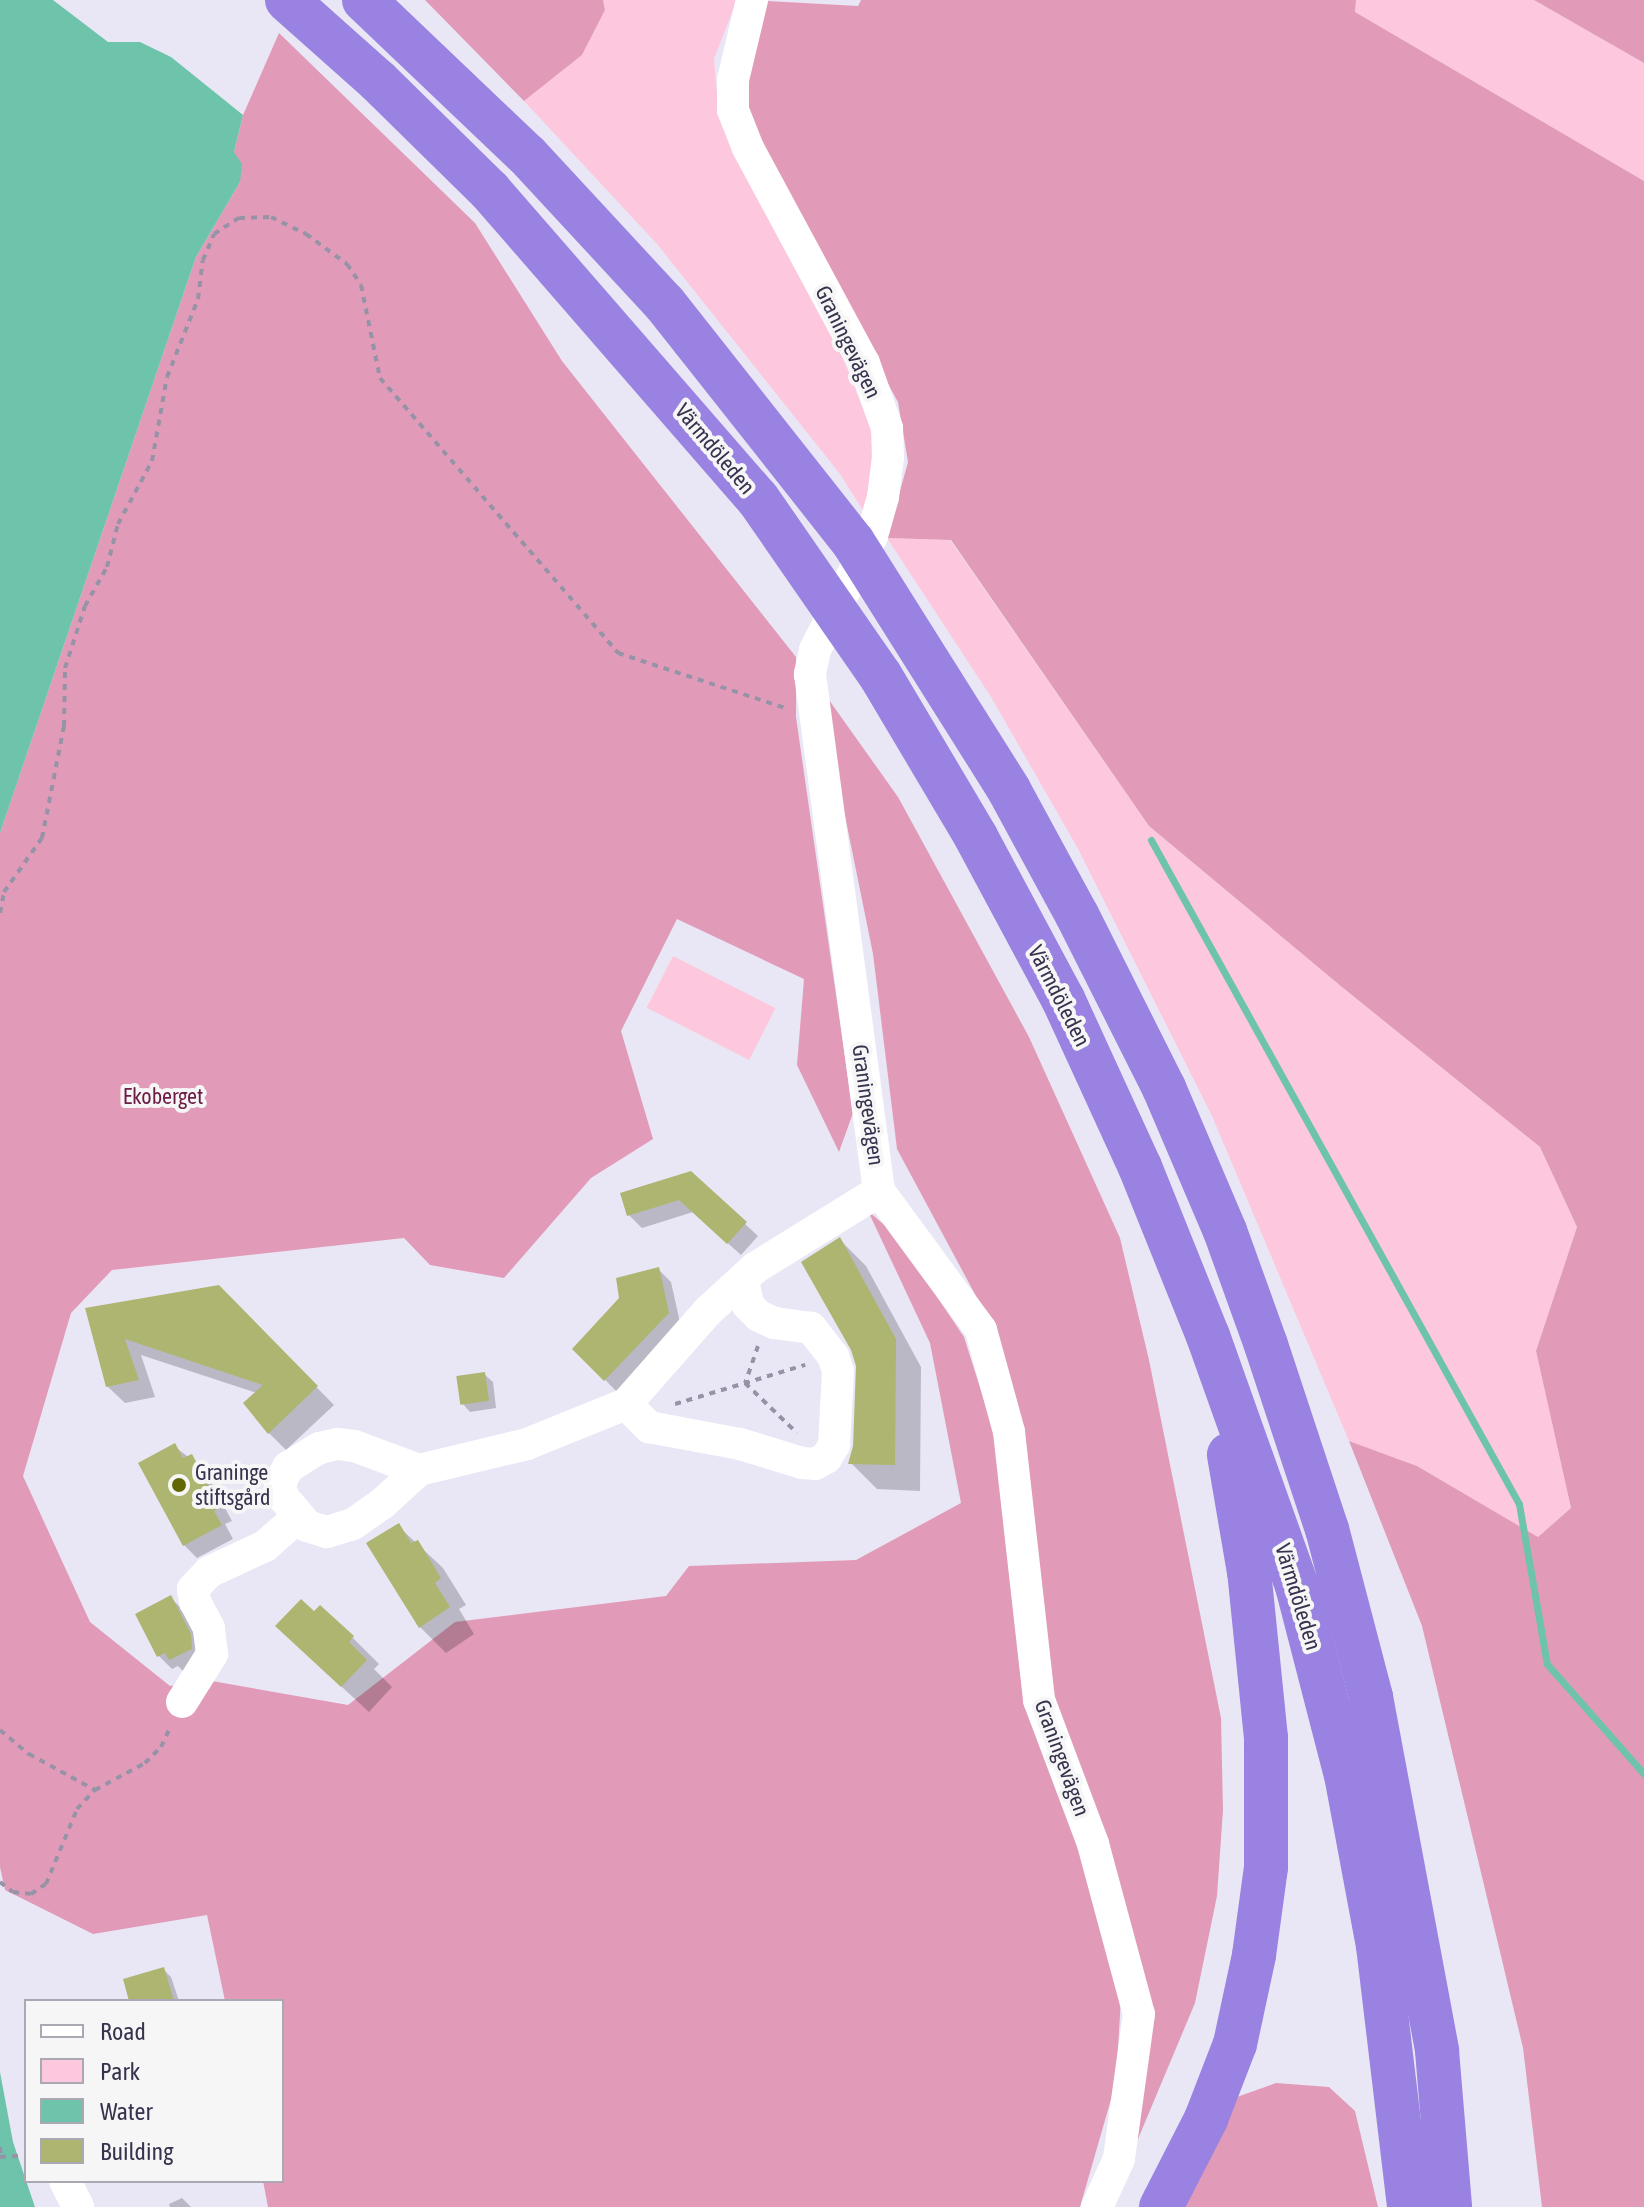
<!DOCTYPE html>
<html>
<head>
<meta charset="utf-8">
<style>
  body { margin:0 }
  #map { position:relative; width:1644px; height:2207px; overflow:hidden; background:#e9e7f5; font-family:"Asap Condensed",sans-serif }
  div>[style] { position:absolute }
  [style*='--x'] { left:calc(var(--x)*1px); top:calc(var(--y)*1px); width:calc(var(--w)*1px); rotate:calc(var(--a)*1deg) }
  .green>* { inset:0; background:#fdc8dd; transform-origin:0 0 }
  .forest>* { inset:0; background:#e19bb8 }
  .water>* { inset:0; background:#6ec3ab }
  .shadow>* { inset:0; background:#0003 }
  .stream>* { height:7px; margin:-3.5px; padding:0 3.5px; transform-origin:3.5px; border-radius:3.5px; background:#6ec3ab }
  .building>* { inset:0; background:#aeb570; transform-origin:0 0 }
  .path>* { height:4px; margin-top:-2px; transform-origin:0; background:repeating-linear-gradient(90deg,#9693a7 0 6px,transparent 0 12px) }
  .minor>* { height:32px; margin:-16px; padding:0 16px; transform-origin:16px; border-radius:16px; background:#fff }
  .highway>* { height:44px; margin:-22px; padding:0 22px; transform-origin:22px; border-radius:22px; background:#9982e1 }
  .dots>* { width:22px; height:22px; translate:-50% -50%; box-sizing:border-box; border:4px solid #f6f6f6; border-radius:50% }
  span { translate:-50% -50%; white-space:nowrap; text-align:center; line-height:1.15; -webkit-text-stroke:8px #f6f6f6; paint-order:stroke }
  .street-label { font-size:22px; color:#38324e }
  .park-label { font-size:22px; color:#6d1c45 }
  .poi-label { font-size:22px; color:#38324e }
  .left { translate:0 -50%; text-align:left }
  .legend { position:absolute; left:24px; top:1999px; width:260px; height:184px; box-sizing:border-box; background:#f6f6f6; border:2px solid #aaa8b3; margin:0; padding:10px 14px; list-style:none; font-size:24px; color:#38324e }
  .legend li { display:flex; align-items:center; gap:16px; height:40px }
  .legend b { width:40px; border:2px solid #aaa8b3 }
</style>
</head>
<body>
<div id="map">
  <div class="green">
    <i style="clip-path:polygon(603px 0,737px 0,714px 59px,718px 107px,843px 358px,875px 439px,875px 480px,864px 512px,840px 474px,657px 244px,524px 101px,582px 55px,605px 10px)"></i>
    <i style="clip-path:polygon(1356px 0,1534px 0,1644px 63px,1644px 181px,1355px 12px)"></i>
    <i style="clip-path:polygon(887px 538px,950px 540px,1149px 826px,1342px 987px,1540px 1147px,1577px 1227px,1536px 1351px,1571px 1508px,1538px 1537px,1417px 1466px,1349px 1441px,1212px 1116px,1077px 847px,991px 697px)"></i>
    <i style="left:673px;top:956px;width:115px;height:58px;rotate:27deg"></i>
  </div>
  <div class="forest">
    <i style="clip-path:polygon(425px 0,603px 0,605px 10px,582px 55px,524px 101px)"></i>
    <i style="clip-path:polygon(861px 0,1356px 0,1355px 12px,1644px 181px,1644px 2207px,1542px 2207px,1523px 2048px,1422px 1626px,1349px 1441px,1417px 1466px,1538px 1537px,1571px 1508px,1536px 1351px,1577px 1227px,1540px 1147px,1342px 987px,1149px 826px,951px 540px,887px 538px,908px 462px,898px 402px,755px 142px,744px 79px,767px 1px,858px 6px)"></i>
    <i style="clip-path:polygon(1534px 0,1644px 0,1644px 63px)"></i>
    <i style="clip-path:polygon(279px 33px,475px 223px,562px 361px,796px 657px,796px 717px,853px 1113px,839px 1152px,797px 1065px,804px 979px,677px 919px,621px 1031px,653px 1139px,591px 1178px,504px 1278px,430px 1265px,404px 1238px,112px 1270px,71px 1313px,23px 1476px,90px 1622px,170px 1686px,212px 1681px,348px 1705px,455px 1622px,666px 1596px,689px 1566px,856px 1560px,961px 1503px,930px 1343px,868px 1211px,895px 1234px,964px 1337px,1003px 1460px,1027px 1694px,1122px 1982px,1116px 2082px,1080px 2207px,268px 2207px,263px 2181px,282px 2181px,282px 2001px,225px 2001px,207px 1915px,93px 1934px,5px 1890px,0 1867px,0 833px,196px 257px,240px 182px,234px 152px,243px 115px)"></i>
    <i style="clip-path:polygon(829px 700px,898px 797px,1029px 1037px,1120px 1238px,1149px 1360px,1221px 1718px,1223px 1810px,1217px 1896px,1195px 2003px,1138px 2139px,1137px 2091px,1149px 2008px,1052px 1696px,991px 1324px,897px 1149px,873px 954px,828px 732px)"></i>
    <i style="clip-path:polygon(1276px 2083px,1329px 2087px,1355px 2111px,1378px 2207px,1180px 2207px,1237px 2097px)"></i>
  </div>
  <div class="water">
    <i style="clip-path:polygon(0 0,53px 0,108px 42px,140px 42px,171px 57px,243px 115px,234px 152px,242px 164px,240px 182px,196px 257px,0 833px)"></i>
    <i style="clip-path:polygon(0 2072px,13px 2142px,35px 2207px,0 2207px)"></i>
  </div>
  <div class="shadow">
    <i style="clip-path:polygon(690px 1173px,758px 1236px,741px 1255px,693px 1212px,642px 1228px,629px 1215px)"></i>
    <i style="clip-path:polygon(840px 1240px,866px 1266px,921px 1367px,920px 1491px,877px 1489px,851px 1463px,855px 1446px,858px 1365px)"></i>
    <i style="clip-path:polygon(658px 1269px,671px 1282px,681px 1327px,618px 1393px,575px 1349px)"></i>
    <i style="clip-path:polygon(218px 1287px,334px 1405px,286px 1450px,269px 1433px,257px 1393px,141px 1355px,155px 1397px,125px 1403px,107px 1386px,88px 1310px)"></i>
    <i style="clip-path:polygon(484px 1374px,493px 1382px,496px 1408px,470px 1412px,462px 1403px)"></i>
    <i style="clip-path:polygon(174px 1446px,204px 1469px,232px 1521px,225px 1524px,233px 1539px,197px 1558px,184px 1545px)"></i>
    <i style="clip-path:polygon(398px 1526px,443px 1568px,466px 1605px,459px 1609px,474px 1634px,446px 1653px,420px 1627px)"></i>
    <i style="clip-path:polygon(171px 1598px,184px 1611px,203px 1649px,184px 1672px,178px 1666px,172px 1669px,159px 1656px)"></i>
    <i style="clip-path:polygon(315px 1614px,353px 1638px,379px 1664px,374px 1669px,392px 1687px,369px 1712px,304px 1652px)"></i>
    <i style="clip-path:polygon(163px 1969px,171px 1977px,179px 2001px,131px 2001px)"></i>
    <i style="clip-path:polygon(182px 2198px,191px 2207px,170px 2207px,169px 2204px)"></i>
  </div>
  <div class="stream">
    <i style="--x:1151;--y:840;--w:759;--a:61"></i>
    <i style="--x:1519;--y:1504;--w:162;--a:80.1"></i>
    <i style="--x:1547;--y:1664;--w:147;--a:48.6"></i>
  </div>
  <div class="building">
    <i style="clip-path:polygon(691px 1171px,747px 1222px,727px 1244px,679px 1200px,627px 1216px,620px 1193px)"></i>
    <i style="clip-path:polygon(840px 1237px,896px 1339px,895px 1465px,848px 1464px,853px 1446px,856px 1366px,851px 1350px,801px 1262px)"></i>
    <i style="clip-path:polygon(659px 1267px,669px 1313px,604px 1381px,572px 1349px,619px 1298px,616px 1278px)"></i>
    <i style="clip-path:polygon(219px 1285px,318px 1386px,268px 1434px,243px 1403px,263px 1385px,125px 1339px,139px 1380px,106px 1387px,85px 1308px)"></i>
    <i style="left:485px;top:1372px;width:29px;height:29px;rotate:82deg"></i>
    <i style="clip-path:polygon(175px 1443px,183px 1458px,192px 1454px,220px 1507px,214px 1511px,222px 1525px,183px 1546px,138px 1463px)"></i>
    <i style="clip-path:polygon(399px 1523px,411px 1543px,418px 1540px,441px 1578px,435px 1583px,450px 1607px,419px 1628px,366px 1543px)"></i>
    <i style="clip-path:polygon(171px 1595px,191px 1634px,192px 1649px,169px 1660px,165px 1653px,157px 1657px,135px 1614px)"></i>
    <i style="clip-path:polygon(301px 1599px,314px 1611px,320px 1605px,354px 1636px,349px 1642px,367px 1660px,341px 1687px,275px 1626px)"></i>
    <i style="clip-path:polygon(164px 1967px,174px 2001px,129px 2001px,123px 1979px)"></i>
  </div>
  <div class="path">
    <i style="--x:0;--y:913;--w:21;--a:-79"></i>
    <i style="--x:4;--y:892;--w:66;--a:-54.9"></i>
    <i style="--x:42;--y:838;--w:114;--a:-78.9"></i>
    <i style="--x:64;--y:726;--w:58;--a:-89"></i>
    <i style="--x:65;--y:668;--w:65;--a:-72.1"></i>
    <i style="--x:85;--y:606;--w:45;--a:-60.6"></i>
    <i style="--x:107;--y:567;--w:44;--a:-75.7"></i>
    <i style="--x:118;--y:524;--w:72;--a:-61.6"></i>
    <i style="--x:152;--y:461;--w:85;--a:-79.9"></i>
    <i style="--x:167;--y:377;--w:84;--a:-68.3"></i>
    <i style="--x:198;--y:299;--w:39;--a:-83"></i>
    <i style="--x:203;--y:260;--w:28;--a:-67"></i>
    <i style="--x:214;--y:234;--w:30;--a:-33"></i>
    <i style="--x:239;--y:218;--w:32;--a:-2"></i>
    <i style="--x:271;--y:217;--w:39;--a:26"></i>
    <i style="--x:306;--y:234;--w:51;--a:36.2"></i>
    <i style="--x:347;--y:264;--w:25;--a:56"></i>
    <i style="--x:361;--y:285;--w:95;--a:78.5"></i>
    <i style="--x:380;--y:378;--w:364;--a:49.1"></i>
    <i style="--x:618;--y:653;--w:179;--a:18.2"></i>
    <i style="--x:758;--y:1346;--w:39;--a:109"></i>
    <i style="--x:745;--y:1383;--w:72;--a:43.9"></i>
    <i style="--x:675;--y:1404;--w:136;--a:-16.7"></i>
    <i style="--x:0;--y:1730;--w:38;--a:40"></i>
    <i style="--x:29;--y:1754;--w:75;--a:28.6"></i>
    <i style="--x:0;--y:1882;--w:16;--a:38"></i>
    <i style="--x:13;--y:1892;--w:18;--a:6"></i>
    <i style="--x:31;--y:1894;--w:18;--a:-34"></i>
    <i style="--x:46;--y:1884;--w:81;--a:-67.5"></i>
    <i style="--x:77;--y:1809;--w:26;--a:-47"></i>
    <i style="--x:95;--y:1790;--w:57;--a:-28.4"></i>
    <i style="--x:145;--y:1763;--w:23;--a:-45"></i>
    <i style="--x:161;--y:1747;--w:23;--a:-65"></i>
    <i style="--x:0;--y:2147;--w:10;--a:84"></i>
    <i style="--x:0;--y:2157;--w:18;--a:-3"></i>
  </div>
  <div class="minor">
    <i style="--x:752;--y:0;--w:82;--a:103.4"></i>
    <i style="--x:733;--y:80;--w:30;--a:90"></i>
    <i style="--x:733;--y:110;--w:41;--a:68.5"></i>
    <i style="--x:748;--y:148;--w:244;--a:61.7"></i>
    <i style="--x:864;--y:363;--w:69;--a:70.5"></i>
    <i style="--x:887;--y:428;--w:29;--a:88"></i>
    <i style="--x:888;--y:457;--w:40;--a:97.1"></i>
    <i style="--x:883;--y:497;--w:41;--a:105.8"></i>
    <i style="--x:872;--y:536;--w:127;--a:116.6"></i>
    <i style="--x:815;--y:650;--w:25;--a:102"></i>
    <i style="--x:810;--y:674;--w:522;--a:82.4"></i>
    <i style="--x:879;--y:1191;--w:172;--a:53.7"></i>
    <i style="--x:981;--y:1330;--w:106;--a:74.6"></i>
    <i style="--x:1009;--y:1432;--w:270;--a:83.6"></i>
    <i style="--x:1039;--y:1700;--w:154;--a:69.4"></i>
    <i style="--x:1093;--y:1844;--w:176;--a:74.9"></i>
    <i style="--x:1139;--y:2014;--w:146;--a:97.9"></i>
    <i style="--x:1119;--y:2159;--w:53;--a:114.6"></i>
    <i style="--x:626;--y:1404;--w:33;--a:45"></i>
    <i style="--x:649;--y:1427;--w:93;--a:10.6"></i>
    <i style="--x:740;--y:1444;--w:65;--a:17"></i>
    <i style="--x:802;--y:1463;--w:13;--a:4"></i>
    <i style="--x:815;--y:1464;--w:13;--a:-29"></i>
    <i style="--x:826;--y:1458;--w:15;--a:-58"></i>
    <i style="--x:834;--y:1445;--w:74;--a:-86.9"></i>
    <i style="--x:838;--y:1371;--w:16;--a:-108"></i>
    <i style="--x:833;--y:1356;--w:36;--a:-128"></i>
    <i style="--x:811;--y:1328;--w:37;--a:-172"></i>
    <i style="--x:774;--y:1323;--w:17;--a:-155"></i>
    <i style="--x:759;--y:1316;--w:16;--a:-135"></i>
    <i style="--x:748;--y:1305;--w:26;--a:-101"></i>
    <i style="--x:419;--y:1470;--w:69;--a:-159.7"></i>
    <i style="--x:354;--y:1446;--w:17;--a:-173"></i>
    <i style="--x:337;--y:1444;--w:18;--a:167"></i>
    <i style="--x:319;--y:1448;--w:36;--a:148"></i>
    <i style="--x:288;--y:1467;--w:19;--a:115"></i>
    <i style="--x:280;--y:1484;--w:13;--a:77"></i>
    <i style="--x:283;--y:1497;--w:38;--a:50"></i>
    <i style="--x:307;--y:1526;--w:21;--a:17"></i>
    <i style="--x:327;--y:1532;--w:27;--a:-17"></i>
    <i style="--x:353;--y:1524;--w:37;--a:-35"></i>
    <i style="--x:383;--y:1503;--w:49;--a:-42.5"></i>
    <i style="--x:419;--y:1470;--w:111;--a:-13.5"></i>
    <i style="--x:527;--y:1444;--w:107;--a:-22"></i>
    <i style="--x:626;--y:1404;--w:123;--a:-48.6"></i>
    <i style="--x:707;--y:1312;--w:65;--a:-42.5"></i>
    <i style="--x:755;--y:1268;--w:146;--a:-31.8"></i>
    <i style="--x:182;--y:1702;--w:57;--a:-58"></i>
    <i style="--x:212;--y:1654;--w:26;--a:-97"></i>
    <i style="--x:209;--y:1628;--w:30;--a:-118"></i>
    <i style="--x:195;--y:1602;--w:13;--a:-99"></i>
    <i style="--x:193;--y:1589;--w:23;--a:-47"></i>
    <i style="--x:209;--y:1572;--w:62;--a:-24.9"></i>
    <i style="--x:265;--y:1546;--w:44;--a:-41.3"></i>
    <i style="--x:65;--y:2181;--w:29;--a:63"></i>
  </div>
  <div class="highway">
    <i style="--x:287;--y:0;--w:122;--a:41.7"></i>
    <i style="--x:378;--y:81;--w:157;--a:44.5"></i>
    <i style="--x:490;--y:191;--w:408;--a:49"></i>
    <i style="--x:758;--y:499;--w:214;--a:55.3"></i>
    <i style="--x:880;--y:675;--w:188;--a:59.3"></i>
    <i style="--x:976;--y:837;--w:184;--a:61.8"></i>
    <i style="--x:1063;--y:999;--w:185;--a:65.4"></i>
    <i style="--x:1140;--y:1167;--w:182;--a:68.1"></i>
    <i style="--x:1208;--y:1336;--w:265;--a:70.4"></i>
    <i style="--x:1297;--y:1586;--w:195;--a:75.5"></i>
    <i style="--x:1346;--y:1775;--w:174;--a:79.4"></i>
    <i style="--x:1378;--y:1946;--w:263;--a:83.2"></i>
    <i style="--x:364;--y:0;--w:225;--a:43.6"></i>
    <i style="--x:527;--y:155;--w:203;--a:47.2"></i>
    <i style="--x:665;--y:304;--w:303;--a:51.7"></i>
    <i style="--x:853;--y:542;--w:293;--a:57.8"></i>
    <i style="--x:1009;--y:790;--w:142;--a:61.5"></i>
    <i style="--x:1077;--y:915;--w:194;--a:63.3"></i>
    <i style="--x:1164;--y:1088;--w:155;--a:66.9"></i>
    <i style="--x:1225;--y:1231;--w:121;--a:70.2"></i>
    <i style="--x:1266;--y:1345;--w:194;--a:71.7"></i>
    <i style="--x:1327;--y:1529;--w:174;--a:75.3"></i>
    <i style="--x:1371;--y:1697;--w:360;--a:79.4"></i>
    <i style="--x:1437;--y:2051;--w:157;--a:85.2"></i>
    <i style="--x:1161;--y:2207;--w:99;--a:-62.9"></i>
    <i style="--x:1206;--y:2119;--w:80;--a:-68.9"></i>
    <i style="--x:1235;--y:2044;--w:91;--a:-77.9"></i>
    <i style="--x:1254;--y:1955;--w:89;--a:-82.2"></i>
    <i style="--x:1266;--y:1867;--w:129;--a:-90"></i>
    <i style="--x:1266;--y:1738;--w:167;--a:-95.8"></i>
    <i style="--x:1249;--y:1572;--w:119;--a:-99.7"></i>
  </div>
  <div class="dots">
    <i style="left:179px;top:1485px;background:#626705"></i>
  </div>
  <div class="street-label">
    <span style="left:848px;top:342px;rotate:64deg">Graningevägen</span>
    <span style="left:715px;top:449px;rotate:50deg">Värmdöleden</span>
    <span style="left:1059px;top:996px;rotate:63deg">Värmdöleden</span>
    <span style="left:868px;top:1105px;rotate:82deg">Graningevägen</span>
    <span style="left:1298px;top:1597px;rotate:73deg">Värmdöleden</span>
    <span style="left:1062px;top:1758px;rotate:70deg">Graningevägen</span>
  </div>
  <div class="park-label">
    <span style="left:163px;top:1097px">Ekoberget</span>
  </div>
  <div class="poi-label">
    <span class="left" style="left:195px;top:1485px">Graninge<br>stiftsgård</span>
  </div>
  <ul class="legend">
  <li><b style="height:10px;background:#fff"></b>Road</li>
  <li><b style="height:22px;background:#fdc8dd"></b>Park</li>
  <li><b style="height:22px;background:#6ec3ab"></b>Water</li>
  <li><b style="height:22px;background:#aeb570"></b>Building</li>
  </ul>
</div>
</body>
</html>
